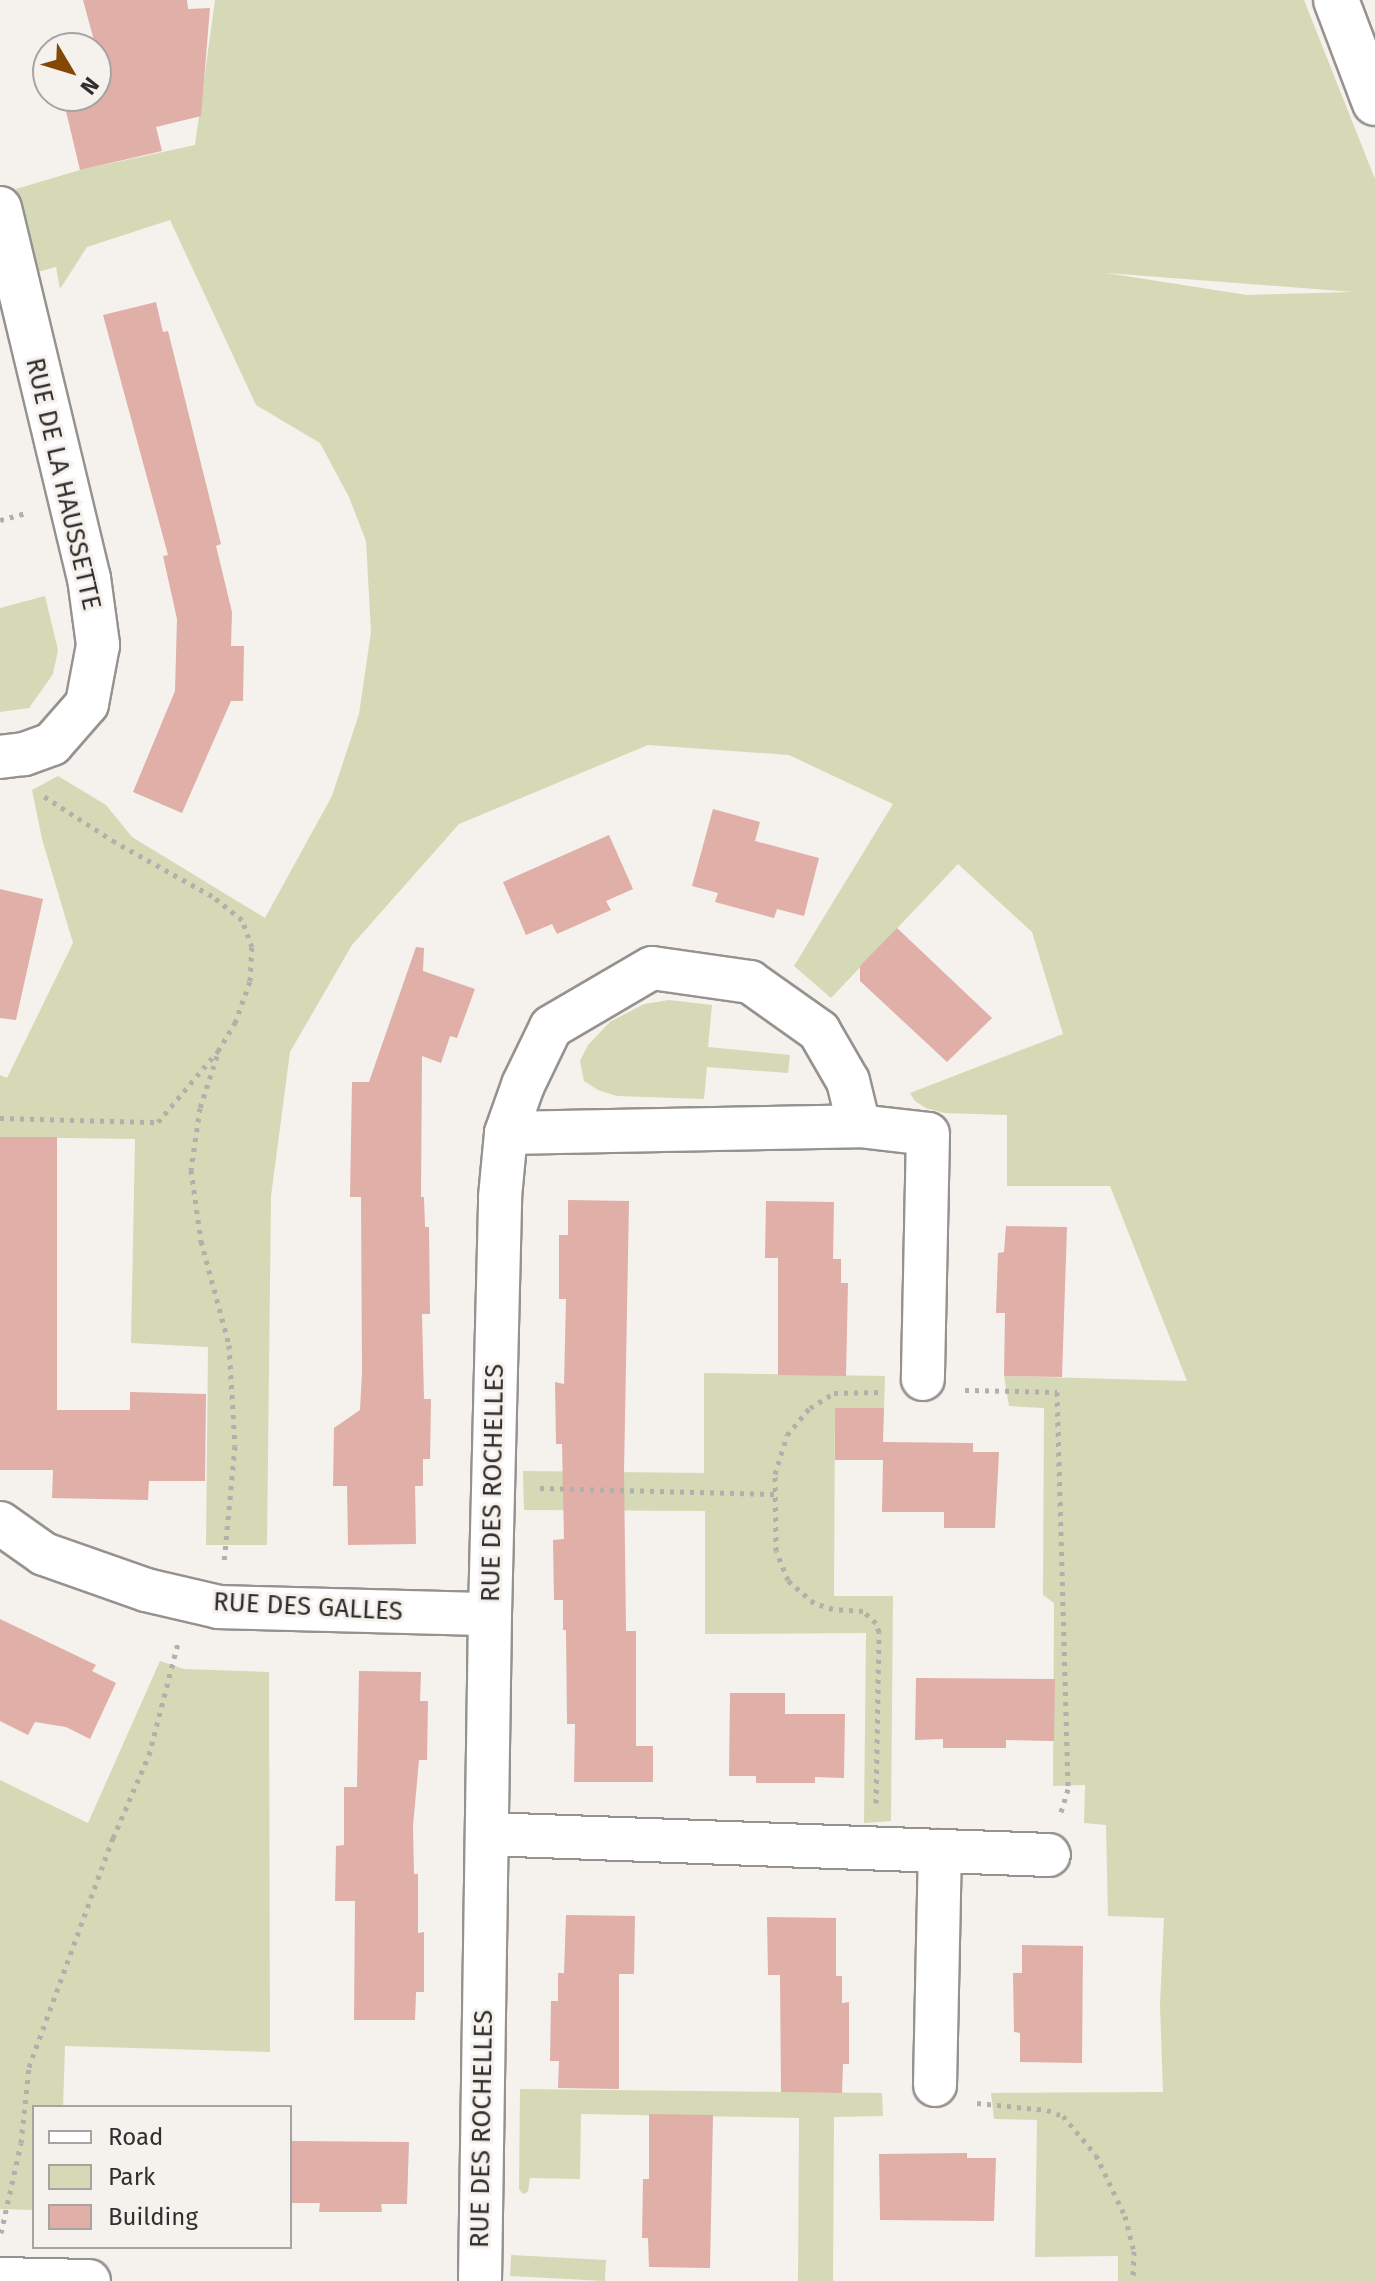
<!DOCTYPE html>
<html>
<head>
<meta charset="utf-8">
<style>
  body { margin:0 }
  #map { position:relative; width:1375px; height:2281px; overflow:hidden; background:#f5f1ed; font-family:"Fira Sans",sans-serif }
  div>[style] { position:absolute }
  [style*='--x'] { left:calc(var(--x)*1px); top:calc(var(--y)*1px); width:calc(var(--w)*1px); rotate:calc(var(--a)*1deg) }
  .green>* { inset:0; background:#d6d9b5; transform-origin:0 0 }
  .building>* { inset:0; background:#dfafa8 }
  .path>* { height:5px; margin-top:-2.5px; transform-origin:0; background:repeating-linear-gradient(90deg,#b2afac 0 4px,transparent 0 10px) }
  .roads { filter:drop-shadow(2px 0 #96928f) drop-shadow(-2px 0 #96928f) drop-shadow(0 2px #96928f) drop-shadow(0 -2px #96928f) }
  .street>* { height:42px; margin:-21px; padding:0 21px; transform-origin:21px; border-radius:21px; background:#fff }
  .secondary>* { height:44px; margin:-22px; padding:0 22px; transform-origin:22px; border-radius:22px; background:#fff }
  span { translate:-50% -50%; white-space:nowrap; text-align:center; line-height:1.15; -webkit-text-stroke:6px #f5f1ed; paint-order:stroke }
  .street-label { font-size:26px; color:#312f2e }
  .legend { position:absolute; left:32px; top:2105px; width:260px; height:144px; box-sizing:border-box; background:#f5f1ed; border:2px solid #a7a3a1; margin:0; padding:10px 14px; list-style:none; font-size:24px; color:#312f2e }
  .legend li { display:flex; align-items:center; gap:16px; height:40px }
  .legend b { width:40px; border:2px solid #a7a3a1 }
  .north { position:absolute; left:32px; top:32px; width:80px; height:80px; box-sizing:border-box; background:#f5f1ed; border:2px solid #a7a3a1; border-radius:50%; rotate:128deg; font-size:22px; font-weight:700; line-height:32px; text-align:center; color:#312f2e }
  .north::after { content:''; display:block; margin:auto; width:28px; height:36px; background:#854706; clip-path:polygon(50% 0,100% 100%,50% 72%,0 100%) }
</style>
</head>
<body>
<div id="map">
  <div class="green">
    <i style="clip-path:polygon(evenodd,215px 0,1304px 0,1375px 179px,1375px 2281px,1118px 2281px,1118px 2256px,1035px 2257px,1037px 2120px,994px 2119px,991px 2093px,1163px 2092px,1160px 2005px,1164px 1918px,1108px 1916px,1106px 1825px,1084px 1823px,1085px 1785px,1053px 1786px,1054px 1603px,1043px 1595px,1044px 1408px,1009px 1406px,1004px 1376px,1187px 1381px,1110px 1186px,1007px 1186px,1007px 1115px,944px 1113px,926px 1108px,915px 1101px,910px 1093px,1063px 1034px,1032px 932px,958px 864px,831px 998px,794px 966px,893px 804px,789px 755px,648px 745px,459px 824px,352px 945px,290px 1052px,271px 1196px,267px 1545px,206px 1545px,208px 1347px,131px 1343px,135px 1139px,0 1137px,0 1075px,7px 1078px,73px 943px,42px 839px,32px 790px,58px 776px,106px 805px,132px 837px,265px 918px,332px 796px,359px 714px,371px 632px,366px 541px,349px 497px,320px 443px,256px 405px,170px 220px,87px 247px,60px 289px,56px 267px,34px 273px,16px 189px,80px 170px,195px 145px,215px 0,1106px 273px,1107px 273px,1353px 292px,1247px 295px,1106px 273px)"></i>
    <i style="clip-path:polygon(45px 596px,58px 650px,53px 674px,29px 708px,0 712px,0 608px)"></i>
    <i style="clip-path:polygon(669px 1000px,712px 1005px,708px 1047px,790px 1055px,788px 1073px,707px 1067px,704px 1099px,617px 1096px,598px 1090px,584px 1081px,580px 1061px,588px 1045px,610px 1022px,644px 1004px)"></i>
    <i style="clip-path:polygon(704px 1373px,885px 1376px,884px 1408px,835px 1408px,834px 1596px,893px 1596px,891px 1821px,864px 1823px,866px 1633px,705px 1634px,705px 1511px,524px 1510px,523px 1471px,704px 1473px)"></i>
    <i style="clip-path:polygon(160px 1661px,184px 1669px,269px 1672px,270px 2052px,65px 2046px,63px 2107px,34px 2107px,34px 2210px,0 2209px,0 1780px,88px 1823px)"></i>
    <i style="clip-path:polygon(520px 2089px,882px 2093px,883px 2116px,834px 2117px,833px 2281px,798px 2281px,799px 2118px,581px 2114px,580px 2179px,530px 2178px,528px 2192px,523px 2194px,519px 2189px)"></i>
    <i style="left:606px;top:2260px;width:21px;height:95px;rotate:93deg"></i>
  </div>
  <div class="building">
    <i style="clip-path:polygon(83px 0,187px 0,188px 9px,210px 8px,201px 116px,156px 127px,162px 151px,80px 170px,65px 107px,96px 100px,96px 48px)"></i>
    <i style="clip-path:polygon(156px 302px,163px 332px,168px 331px,221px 544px,216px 546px,232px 612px,231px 646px,244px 646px,243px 701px,231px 701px,182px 813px,133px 792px,175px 691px,177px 619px,163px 556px,168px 555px,103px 315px)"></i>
    <i style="clip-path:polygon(713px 809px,760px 822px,755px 841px,819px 858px,804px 916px,777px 909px,774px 918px,715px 902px,718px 893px,692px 886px)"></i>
    <i style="clip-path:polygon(609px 835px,633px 889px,606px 901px,611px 910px,557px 934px,552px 924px,526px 935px,503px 882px)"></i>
    <i style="clip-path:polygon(0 889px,43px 899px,16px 1020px,0 1018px)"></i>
    <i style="clip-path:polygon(897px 928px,992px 1018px,947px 1062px,860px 981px,860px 966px)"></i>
    <i style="clip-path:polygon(416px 947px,424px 948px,423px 971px,475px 989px,457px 1038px,450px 1036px,441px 1063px,422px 1056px,421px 1197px,424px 1197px,425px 1227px,429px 1227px,430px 1314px,422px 1314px,424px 1399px,431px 1399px,430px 1459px,423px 1459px,423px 1486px,415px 1486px,416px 1544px,348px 1545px,347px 1486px,333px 1486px,334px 1428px,360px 1410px,362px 1372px,361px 1197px,350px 1197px,352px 1082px,369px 1082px)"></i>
    <i style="clip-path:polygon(0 1137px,57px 1137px,57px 1410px,130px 1410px,130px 1392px,206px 1394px,205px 1481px,149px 1481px,148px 1500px,52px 1498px,53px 1470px,0 1470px)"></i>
    <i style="clip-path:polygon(568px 1200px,629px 1201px,624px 1472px,626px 1631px,636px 1631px,636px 1746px,653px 1746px,653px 1782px,574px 1782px,575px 1724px,567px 1724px,566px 1630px,563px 1630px,563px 1600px,554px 1600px,553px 1540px,564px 1539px,562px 1444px,556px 1444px,555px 1382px,564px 1384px,566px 1299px,559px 1299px,559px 1235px,568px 1235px)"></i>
    <i style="clip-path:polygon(766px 1201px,834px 1202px,833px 1259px,841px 1259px,841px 1283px,848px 1283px,846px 1376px,778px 1375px,778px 1258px,765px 1258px)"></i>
    <i style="clip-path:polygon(1006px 1226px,1067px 1227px,1062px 1377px,1004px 1376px,1005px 1313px,996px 1313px,998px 1253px,1004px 1252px)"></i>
    <i style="clip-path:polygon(835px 1408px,884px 1408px,883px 1442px,973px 1443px,973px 1452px,999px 1452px,995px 1528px,944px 1528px,944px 1512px,882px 1512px,883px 1460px,835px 1460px)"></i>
    <i style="clip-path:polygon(0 1619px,96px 1665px,92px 1671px,116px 1683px,90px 1739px,66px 1727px,35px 1722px,28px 1735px,0 1721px)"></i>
    <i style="clip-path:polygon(359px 1671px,421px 1672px,420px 1701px,428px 1701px,427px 1760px,419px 1760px,413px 1826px,414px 1874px,418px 1874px,418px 1933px,424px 1932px,424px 1992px,416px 1992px,415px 2020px,354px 2020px,355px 1901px,335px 1901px,336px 1846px,344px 1845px,344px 1787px,357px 1787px)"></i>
    <i style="clip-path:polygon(916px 1678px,1055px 1679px,1054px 1741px,1006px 1740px,1006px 1748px,943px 1748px,943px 1739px,915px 1740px)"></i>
    <i style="clip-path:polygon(730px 1693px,785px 1693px,785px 1714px,845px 1714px,844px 1778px,815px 1777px,815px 1783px,756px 1783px,756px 1776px,729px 1776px)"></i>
    <i style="clip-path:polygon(566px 1915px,635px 1916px,634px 1974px,619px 1974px,619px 2089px,558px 2088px,559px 2061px,550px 2061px,551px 2001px,558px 2001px,558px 1973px,564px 1973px)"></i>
    <i style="clip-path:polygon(767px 1917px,836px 1918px,836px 1976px,842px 1976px,842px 2003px,849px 2002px,849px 2064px,843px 2064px,842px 2093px,781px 2092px,780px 1975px,768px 1975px)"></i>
    <i style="clip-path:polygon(1022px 1945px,1083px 1946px,1082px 2063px,1020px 2062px,1020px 2033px,1014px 2032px,1013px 1973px,1022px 1973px)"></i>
    <i style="clip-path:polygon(649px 2114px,713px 2115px,710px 2268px,649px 2267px,648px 2238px,642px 2238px,643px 2179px,649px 2179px)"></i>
    <i style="clip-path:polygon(292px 2141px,409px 2142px,407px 2204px,381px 2204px,382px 2212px,319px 2212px,320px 2203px,292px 2203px)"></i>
    <i style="clip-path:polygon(967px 2153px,967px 2158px,996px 2158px,994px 2221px,880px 2220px,879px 2154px)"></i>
  </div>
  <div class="path">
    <i style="--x:0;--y:520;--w:27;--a:-15"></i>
    <i style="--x:217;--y:1056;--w:55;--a:108.1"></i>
    <i style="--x:200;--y:1108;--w:63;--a:98.3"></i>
    <i style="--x:191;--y:1170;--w:72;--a:82"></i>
    <i style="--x:201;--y:1241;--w:108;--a:74.9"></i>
    <i style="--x:229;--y:1345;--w:101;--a:86.6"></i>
    <i style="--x:235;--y:1446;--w:117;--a:95.4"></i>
    <i style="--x:0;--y:1118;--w:158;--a:1.5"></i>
    <i style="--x:158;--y:1122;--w:93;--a:-49.8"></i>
    <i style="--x:218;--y:1051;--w:33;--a:-59"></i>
    <i style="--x:235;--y:1023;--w:45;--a:-70.3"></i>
    <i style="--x:250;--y:981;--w:34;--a:-87"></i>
    <i style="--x:252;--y:947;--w:29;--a:-110"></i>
    <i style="--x:242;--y:920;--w:38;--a:-141"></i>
    <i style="--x:212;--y:896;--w:111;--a:-150.9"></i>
    <i style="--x:115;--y:842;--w:87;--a:-147.2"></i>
    <i style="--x:965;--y:1390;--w:92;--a:1.2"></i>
    <i style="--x:1057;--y:1392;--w:397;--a:88.4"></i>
    <i style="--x:1068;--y:1789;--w:24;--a:107"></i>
    <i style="--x:540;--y:1488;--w:235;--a:1.5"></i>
    <i style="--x:876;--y:1803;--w:171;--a:-89"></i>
    <i style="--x:879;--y:1632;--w:9;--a:-108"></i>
    <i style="--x:876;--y:1623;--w:18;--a:-137"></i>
    <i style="--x:863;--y:1611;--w:30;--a:-176"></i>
    <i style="--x:833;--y:1609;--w:20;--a:-162"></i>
    <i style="--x:814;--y:1603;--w:35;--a:-139"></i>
    <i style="--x:788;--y:1580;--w:31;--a:-112"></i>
    <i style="--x:776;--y:1551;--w:77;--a:-90.7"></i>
    <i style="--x:775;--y:1474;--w:41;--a:-72.9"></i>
    <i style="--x:787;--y:1435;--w:35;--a:-50"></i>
    <i style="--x:810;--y:1408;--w:28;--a:-32"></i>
    <i style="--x:834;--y:1393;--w:48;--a:-1.2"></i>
    <i style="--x:977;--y:2103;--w:70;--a:5.7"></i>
    <i style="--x:1047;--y:2110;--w:17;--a:21"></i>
    <i style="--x:1063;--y:2116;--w:51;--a:49.8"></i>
    <i style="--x:1096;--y:2155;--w:68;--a:64.6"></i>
    <i style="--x:1125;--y:2216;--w:36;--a:76"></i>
    <i style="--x:1134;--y:2251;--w:30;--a:92"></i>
    <i style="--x:1;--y:2233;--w:92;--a:-77.5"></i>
    <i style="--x:21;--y:2143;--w:76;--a:-84"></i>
    <i style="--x:29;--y:2067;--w:244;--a:-69.9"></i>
    <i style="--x:113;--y:1838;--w:90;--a:-66.6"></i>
    <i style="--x:149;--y:1755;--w:116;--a:-75.5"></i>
  </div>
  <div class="roads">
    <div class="street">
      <i style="--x:0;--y:208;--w:381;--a:76.5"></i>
      <i style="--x:89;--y:578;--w:68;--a:82.3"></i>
      <i style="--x:98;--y:645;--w:60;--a:100.6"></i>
      <i style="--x:87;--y:704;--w:53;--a:131.2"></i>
      <i style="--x:52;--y:744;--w:30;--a:160"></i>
      <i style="--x:24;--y:754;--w:24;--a:173"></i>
      <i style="--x:506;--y:1133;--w:353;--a:-1.1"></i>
      <i style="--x:859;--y:1126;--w:69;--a:6.6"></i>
      <i style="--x:928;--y:1134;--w:245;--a:91.2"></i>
      <i style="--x:0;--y:1523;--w:54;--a:35.2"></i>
      <i style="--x:44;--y:1554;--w:108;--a:19.4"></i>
      <i style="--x:146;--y:1590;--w:75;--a:13.1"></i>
      <i style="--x:219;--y:1607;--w:271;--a:1.5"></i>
      <i style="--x:487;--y:1834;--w:562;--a:2.14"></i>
      <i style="--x:935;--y:2085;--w:234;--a:-88.8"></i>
      <i style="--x:0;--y:2279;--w:89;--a:1.3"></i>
      <i style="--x:480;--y:2281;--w:667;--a:-89.14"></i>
      <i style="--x:490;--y:1614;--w:417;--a:-88.6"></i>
      <i style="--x:500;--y:1197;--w:64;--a:-84.6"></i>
      <i style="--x:506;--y:1133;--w:51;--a:-70.5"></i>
      <i style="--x:523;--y:1085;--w:64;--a:-64.2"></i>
      <i style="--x:551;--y:1027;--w:117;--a:-30.3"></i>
      <i style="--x:652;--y:968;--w:99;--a:8.1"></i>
      <i style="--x:750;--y:982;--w:85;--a:35.4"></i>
      <i style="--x:819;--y:1031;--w:58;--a:59.9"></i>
      <i style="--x:848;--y:1081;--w:46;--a:76.3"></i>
    </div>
    <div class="secondary">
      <i style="--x:1336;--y:0;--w:110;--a:69.3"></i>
    </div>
  </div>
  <div class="street-label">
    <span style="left:63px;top:484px;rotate:77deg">RUE DE LA HAUSSETTE</span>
    <span style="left:493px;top:1483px;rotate:-89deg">RUE DES ROCHELLES</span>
    <span style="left:308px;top:1607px;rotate:3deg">RUE DES GALLES</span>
    <span style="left:482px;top:2129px;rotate:-89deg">RUE DES ROCHELLES</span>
  </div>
  <ul class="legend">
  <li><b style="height:10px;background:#fff"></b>Road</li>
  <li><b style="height:22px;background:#d6d9b5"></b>Park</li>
  <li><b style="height:22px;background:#dfafa8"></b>Building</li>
  </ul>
  <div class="north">N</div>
</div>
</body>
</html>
